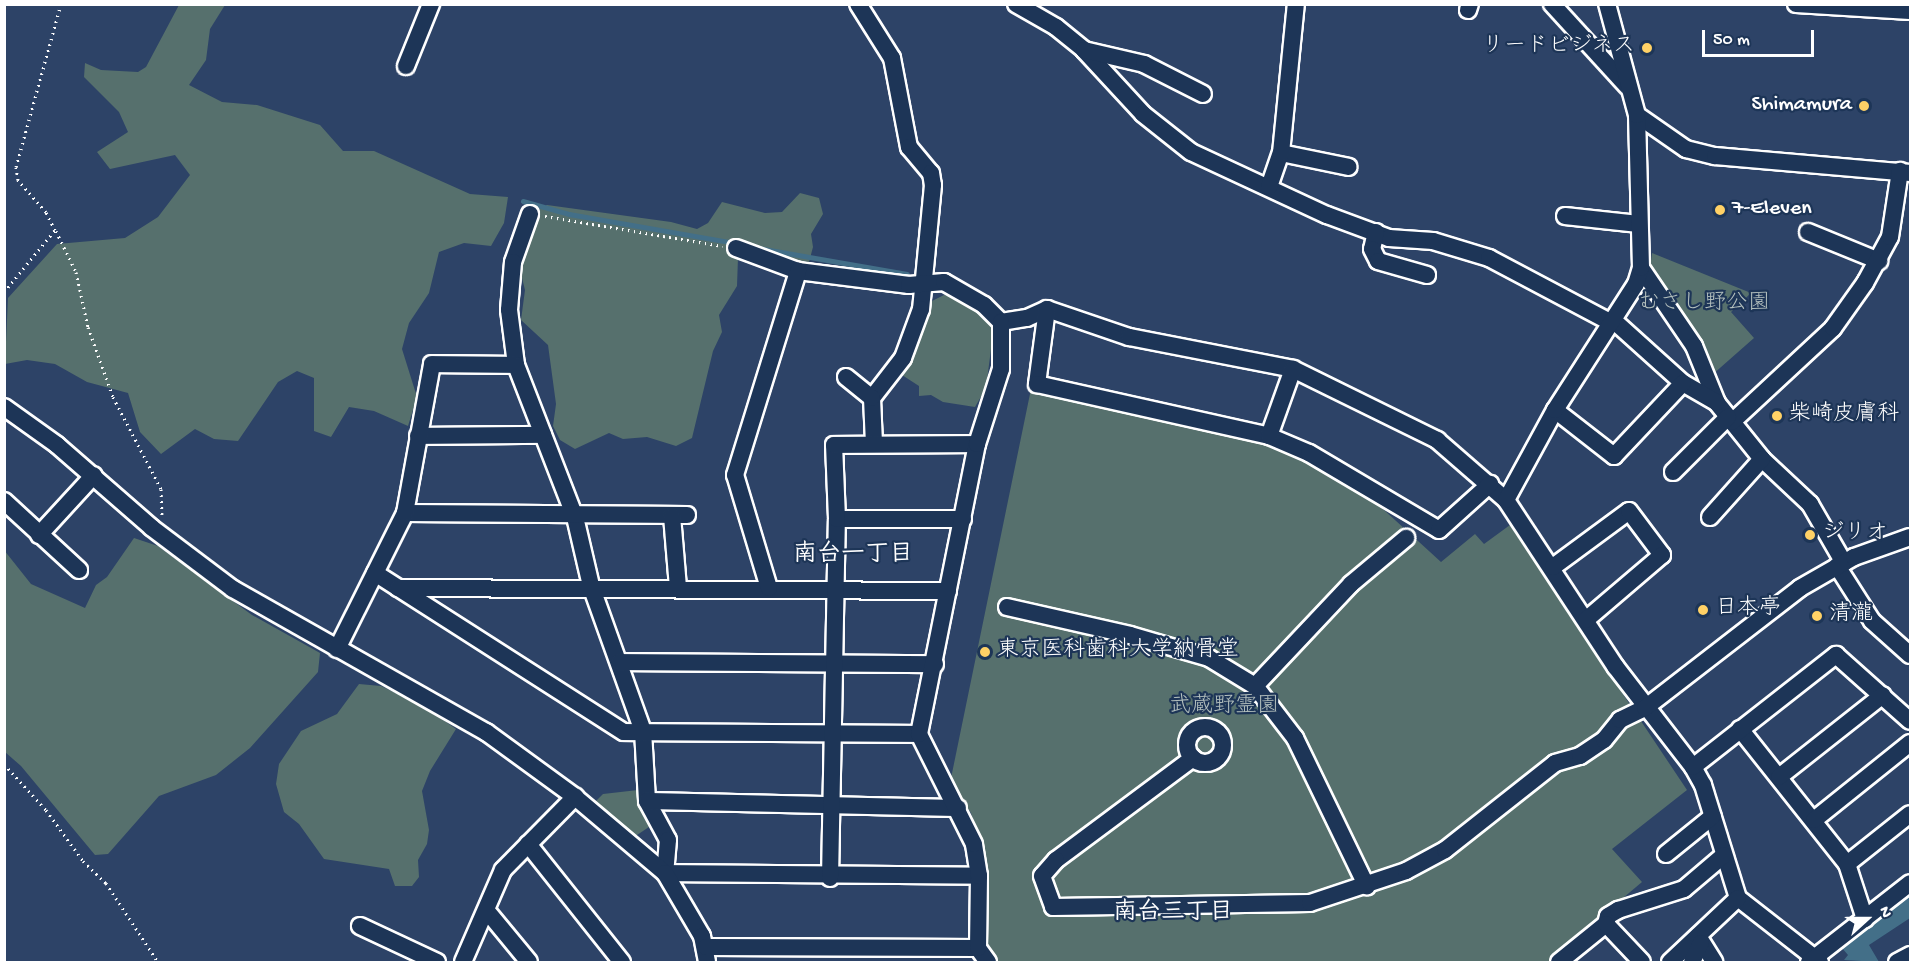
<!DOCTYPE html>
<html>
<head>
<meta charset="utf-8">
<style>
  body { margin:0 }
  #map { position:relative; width:1915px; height:967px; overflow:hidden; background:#2d4367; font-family:"Gochi Hand","Klee One",sans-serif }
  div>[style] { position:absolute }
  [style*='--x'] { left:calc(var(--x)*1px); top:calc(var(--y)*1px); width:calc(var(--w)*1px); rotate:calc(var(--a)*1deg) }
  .green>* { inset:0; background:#56706d }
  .water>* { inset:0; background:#436f88 }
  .stream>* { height:4.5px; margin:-2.25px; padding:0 2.25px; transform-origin:2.25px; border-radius:2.25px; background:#436f88 }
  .path>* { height:3px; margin-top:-1.5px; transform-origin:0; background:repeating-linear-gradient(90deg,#fff 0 1.5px,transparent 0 6px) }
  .roads { filter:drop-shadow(2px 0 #fff) drop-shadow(-2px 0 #fff) drop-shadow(0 2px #fff) drop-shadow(0 -2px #fff) }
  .minor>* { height:16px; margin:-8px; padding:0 8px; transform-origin:8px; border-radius:8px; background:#1d3557 }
  .minor>.ring { margin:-8px; padding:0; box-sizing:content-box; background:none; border:16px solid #1d3557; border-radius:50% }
  .dots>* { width:16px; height:16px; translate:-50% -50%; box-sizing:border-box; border:3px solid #1d3557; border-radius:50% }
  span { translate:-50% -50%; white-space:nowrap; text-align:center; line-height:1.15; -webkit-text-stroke:4.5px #1d3557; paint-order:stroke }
  .poi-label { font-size:22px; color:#fff }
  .right { translate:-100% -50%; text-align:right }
  .left { translate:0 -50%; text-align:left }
  .park-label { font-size:22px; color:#b3bfbd }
  .neighbourhood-label { font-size:24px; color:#fff; font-weight:700 }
  .frame { position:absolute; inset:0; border:6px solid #fff; pointer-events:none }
  .north { position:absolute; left:1837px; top:889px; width:60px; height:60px; -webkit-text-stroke:4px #1d3557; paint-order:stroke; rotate:69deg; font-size:16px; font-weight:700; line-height:24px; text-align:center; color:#fff }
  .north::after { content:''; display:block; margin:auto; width:21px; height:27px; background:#fff; clip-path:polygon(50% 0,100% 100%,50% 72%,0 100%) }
  .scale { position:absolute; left:1702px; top:30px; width:112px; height:27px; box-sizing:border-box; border:3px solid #fff; border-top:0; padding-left:8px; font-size:18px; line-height:21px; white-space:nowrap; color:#fff; -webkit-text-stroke:4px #1d3557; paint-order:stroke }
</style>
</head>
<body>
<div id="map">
  <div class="green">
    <i style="clip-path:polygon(179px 5px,225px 5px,210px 29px,206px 60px,189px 85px,222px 102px,257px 105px,320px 125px,343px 151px,374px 151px,470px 194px,508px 197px,504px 223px,491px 246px,464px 243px,439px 252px,429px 293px,409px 323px,402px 349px,417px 397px,408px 426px,374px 411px,349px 407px,331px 437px,314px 431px,314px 378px,297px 371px,278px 382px,238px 441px,214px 439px,195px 429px,161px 454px,140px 432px,128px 393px,87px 382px,55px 364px,27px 360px,5px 364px,8px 298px,57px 244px,125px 238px,158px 217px,190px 175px,175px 155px,110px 169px,97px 152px,128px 132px,119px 112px,84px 77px,85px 63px,101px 70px,138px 72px,146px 67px)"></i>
    <i style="clip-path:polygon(800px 193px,819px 198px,823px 214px,811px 234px,813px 247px,809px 262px,738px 258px,737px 286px,719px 315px,722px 332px,713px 351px,692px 438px,676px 446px,647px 437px,623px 439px,609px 433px,575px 449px,560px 440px,553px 426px,556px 404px,548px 345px,521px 320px,525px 290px,519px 266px,538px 210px,547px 205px,671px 222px,697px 229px,708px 223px,722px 202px,765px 213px,782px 212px)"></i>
    <i style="clip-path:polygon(1652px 253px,1751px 293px,1731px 312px,1754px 338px,1712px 375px,1650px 268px)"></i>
    <i style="clip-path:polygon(944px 295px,963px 298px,987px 314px,994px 326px,986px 388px,975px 407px,943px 402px,931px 395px,919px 396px,919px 386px,902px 375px,932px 301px)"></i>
    <i style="clip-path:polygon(1031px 389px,1265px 442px,1306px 459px,1372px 499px,1441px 562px,1475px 534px,1484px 544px,1510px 525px,1687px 790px,1612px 849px,1642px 882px,1604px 914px,1601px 923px,1553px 962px,996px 962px,987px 949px,983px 914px,980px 841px,971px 813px,950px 783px)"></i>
    <i style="clip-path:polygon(134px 538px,158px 546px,252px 615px,320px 653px,318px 672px,250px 748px,216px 775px,159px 796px,108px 854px,95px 855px,21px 766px,5px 752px,4px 550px,31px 584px,85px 608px,96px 585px,107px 577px)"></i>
    <i style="clip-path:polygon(359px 684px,381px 686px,425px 707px,456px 729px,430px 771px,422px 791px,429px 830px,427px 844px,418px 860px,419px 877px,412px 886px,395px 886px,389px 869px,324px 859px,299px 824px,284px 812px,276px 784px,279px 764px,301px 731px,337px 714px)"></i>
    <i style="clip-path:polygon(638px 790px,652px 825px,631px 839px,594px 803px,603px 794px)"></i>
  </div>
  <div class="water">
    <i style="clip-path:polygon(1910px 892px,1910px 918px,1869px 945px,1879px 962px,1844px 960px,1848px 955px,1842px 948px)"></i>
  </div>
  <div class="stream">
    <i style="--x:523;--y:201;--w:48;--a:15.8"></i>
    <i style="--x:569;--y:214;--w:169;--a:9.9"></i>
    <i style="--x:758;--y:248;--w:151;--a:9.9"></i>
  </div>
  <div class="path">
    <i style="--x:545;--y:216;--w:180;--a:9.6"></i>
    <i style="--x:56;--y:231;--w:46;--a:64"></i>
    <i style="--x:76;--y:272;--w:56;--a:77.7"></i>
    <i style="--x:88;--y:327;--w:74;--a:70.3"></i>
    <i style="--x:113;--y:397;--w:104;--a:62.4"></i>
    <i style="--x:161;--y:489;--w:26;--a:88"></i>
    <i style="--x:4;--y:292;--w:80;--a:-50.6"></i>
    <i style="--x:55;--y:230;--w:20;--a:-117"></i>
    <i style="--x:46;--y:212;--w:43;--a:-131.2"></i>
    <i style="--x:18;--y:180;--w:13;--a:-99"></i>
    <i style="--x:16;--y:167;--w:169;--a:-74.6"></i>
    <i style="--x:4;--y:764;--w:62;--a:47.6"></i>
    <i style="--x:46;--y:810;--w:63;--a:54"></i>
    <i style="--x:83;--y:861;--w:32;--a:44"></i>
    <i style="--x:106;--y:883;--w:95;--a:56.6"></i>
  </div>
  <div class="roads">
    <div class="minor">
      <i style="--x:858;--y:4;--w:64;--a:57.8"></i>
      <i style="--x:892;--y:58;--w:91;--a:79.2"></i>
      <i style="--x:909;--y:147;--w:34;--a:50"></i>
      <i style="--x:931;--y:173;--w:12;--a:81"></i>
      <i style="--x:933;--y:185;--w:125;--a:95.5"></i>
      <i style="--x:921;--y:309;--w:52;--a:110.2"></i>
      <i style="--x:903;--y:358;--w:51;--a:127.8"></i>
      <i style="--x:872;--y:398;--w:46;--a:87.5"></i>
      <i style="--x:1016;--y:4;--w:46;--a:29.9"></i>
      <i style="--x:1056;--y:27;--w:36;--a:39"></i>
      <i style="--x:1084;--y:50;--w:87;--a:47.3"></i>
      <i style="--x:1143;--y:114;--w:61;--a:38.4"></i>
      <i style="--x:1191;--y:152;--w:150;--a:24.9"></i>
      <i style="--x:1327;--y:215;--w:66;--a:20.4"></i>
      <i style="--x:1389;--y:238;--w:44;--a:3.9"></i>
      <i style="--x:1433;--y:241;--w:59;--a:16.9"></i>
      <i style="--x:1489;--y:258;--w:139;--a:27.9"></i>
      <i style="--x:1552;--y:4;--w:111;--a:47.6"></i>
      <i style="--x:1796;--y:4;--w:114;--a:3.5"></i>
      <i style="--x:1468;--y:10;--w:6;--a:-72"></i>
      <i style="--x:1084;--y:50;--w:62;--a:13.1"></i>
      <i style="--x:1144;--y:64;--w:66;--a:27"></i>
      <i style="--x:406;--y:66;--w:67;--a:-68"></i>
      <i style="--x:1637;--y:115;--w:60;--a:34.8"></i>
      <i style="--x:1686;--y:149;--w:30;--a:14"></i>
      <i style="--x:1715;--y:156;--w:196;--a:5"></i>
      <i style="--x:1281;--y:153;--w:69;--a:11.6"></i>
      <i style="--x:1269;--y:187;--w:36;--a:-71"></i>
      <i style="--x:1281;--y:153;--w:150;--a:-84.3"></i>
      <i style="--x:530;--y:214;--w:51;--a:109.5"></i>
      <i style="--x:513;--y:262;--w:48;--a:94.8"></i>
      <i style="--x:509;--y:310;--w:55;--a:82.7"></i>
      <i style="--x:516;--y:365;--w:163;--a:68.8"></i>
      <i style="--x:575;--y:517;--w:71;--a:76.9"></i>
      <i style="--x:591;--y:586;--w:154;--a:70.3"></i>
      <i style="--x:643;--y:731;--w:70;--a:86.7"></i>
      <i style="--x:647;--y:801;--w:44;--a:61.7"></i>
      <i style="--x:668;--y:840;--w:33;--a:95"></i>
      <i style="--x:665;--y:873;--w:314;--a:0.5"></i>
      <i style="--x:1565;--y:216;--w:74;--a:6.2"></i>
      <i style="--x:1376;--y:232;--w:17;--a:103"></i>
      <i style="--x:1372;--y:249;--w:13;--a:63"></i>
      <i style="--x:1378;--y:261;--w:51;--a:15.9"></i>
      <i style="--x:1808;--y:232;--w:77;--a:22.2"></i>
      <i style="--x:736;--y:248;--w:66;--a:20.4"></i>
      <i style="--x:798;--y:271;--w:112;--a:7.2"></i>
      <i style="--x:909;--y:285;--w:35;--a:-5"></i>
      <i style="--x:944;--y:282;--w:46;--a:29.9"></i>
      <i style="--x:984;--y:305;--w:24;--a:45"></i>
      <i style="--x:1001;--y:322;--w:26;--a:-9"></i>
      <i style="--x:1027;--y:318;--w:22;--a:-24"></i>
      <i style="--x:1047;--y:309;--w:87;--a:18.9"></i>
      <i style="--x:1129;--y:337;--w:167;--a:11"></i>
      <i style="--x:1293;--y:369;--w:161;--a:26.2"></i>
      <i style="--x:1437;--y:440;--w:91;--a:41"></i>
      <i style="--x:1506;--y:500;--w:199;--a:56.7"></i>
      <i style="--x:1615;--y:666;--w:128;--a:52.3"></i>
      <i style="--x:1693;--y:767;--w:21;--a:61"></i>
      <i style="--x:1703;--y:785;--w:118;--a:72.8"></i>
      <i style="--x:1738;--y:898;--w:104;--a:38"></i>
      <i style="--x:1641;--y:268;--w:94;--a:55.8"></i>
      <i style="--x:1694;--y:346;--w:61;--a:68"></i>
      <i style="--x:1717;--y:403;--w:72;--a:51.2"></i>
      <i style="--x:1762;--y:459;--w:66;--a:43.2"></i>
      <i style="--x:1810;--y:504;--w:68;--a:60"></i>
      <i style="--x:1047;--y:309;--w:76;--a:97.6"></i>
      <i style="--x:1037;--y:384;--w:238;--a:12.6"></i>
      <i style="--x:1269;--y:436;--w:43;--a:23"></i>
      <i style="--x:1309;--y:453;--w:151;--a:30.6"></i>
      <i style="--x:1439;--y:530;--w:69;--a:-42"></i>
      <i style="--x:1613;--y:320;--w:94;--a:42"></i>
      <i style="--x:1683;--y:383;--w:39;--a:30"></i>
      <i style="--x:846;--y:377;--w:33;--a:39"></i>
      <i style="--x:4;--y:407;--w:65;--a:35.6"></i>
      <i style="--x:57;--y:445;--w:126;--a:41.1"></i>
      <i style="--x:152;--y:528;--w:101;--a:37"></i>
      <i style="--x:233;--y:589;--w:291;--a:29.5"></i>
      <i style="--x:486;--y:732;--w:110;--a:36.1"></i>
      <i style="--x:575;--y:797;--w:118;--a:40.2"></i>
      <i style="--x:665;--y:873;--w:73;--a:59.6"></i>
      <i style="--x:702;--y:936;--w:26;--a:79"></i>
      <i style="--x:1555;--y:410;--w:75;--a:37.9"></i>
      <i style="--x:1614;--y:456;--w:100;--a:-46.6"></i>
      <i style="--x:1732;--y:422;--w:138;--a:-42.9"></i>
      <i style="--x:1833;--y:328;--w:55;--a:-54.6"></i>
      <i style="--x:1865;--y:283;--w:52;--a:-61.5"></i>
      <i style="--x:1890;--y:237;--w:67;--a:-81.4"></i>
      <i style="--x:418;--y:436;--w:125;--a:-0.5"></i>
      <i style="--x:1269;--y:436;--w:71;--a:-70.3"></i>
      <i style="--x:1673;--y:472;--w:78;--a:-45"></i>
      <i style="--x:1506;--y:500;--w:102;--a:-61.4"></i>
      <i style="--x:1555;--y:410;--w:150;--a:-57.3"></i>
      <i style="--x:1636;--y:284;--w:17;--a:-73"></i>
      <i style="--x:1641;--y:268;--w:153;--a:-91.5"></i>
      <i style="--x:1637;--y:115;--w:115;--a:-105.1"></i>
      <i style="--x:4;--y:501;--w:102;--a:42.6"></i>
      <i style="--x:405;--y:513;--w:282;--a:0.4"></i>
      <i style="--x:672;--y:516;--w:71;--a:85.2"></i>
      <i style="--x:1710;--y:517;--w:78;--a:-48.1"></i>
      <i style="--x:837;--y:519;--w:126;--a:0"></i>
      <i style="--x:39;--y:535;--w:81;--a:-47.5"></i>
      <i style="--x:1837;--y:566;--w:65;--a:57.5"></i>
      <i style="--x:1872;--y:621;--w:51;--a:41.8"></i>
      <i style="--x:1553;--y:567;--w:94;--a:-36.4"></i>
      <i style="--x:1629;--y:511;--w:55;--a:53.1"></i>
      <i style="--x:1662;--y:555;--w:100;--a:139.5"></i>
      <i style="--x:375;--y:573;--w:295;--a:32.6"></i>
      <i style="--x:624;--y:732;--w:295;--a:0.4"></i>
      <i style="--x:398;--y:588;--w:550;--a:0.31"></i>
      <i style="--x:769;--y:588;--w:118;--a:-106.7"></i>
      <i style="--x:735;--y:475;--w:214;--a:-72.8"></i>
      <i style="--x:1007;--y:607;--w:126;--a:12.8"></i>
      <i style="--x:1130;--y:635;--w:82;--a:16.2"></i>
      <i style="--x:1209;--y:658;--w:54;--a:31.3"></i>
      <i style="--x:1255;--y:686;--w:66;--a:52.4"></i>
      <i style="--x:1295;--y:738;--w:165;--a:64.2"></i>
      <i style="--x:337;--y:649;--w:152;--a:-63.4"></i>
      <i style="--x:405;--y:513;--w:151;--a:-79.7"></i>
      <i style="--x:432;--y:364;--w:84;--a:0.7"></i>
      <i style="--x:619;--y:662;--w:316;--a:0.4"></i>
      <i style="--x:1255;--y:686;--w:140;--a:-46.7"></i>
      <i style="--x:1351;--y:584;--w:72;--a:-39.9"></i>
      <i class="ring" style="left:1187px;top:727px;width:20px;height:20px"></i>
      <i style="--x:1740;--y:729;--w:172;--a:51.6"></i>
      <i style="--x:1847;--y:864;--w:58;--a:71.9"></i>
      <i style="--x:1193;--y:758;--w:171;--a:143.3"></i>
      <i style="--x:1056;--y:860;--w:21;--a:131"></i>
      <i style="--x:1042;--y:876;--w:33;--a:70"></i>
      <i style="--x:1053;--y:907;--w:257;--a:-0.9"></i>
      <i style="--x:1310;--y:903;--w:101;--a:-18.4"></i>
      <i style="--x:1406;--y:871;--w:44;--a:-28.3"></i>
      <i style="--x:1445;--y:850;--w:140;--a:-38.3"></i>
      <i style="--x:1555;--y:763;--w:26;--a:-16"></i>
      <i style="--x:1580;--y:756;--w:29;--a:-34"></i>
      <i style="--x:1604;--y:740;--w:26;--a:-51"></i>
      <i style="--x:1620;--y:720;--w:28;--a:-26"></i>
      <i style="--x:1645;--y:708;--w:196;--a:-37.7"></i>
      <i style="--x:1800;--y:588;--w:62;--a:-29.9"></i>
      <i style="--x:1854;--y:557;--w:59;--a:-19.7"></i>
      <i style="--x:1693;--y:767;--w:182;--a:-38.1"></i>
      <i style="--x:1836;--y:655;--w:99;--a:41.7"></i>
      <i style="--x:1779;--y:777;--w:132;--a:-38.3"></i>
      <i style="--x:647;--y:801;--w:311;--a:1.3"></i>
      <i style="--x:1814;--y:820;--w:123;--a:-38.7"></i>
      <i style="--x:528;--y:844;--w:151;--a:51.5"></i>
      <i style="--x:1666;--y:854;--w:60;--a:-39"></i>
      <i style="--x:1847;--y:864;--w:80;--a:-38.4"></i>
      <i style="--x:830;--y:878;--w:359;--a:-88.9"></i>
      <i style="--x:837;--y:519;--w:74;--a:-92.3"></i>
      <i style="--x:834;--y:445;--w:143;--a:-0.4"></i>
      <i style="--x:487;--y:911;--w:66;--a:50.5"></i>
      <i style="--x:1606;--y:924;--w:8;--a:-76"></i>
      <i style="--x:1608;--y:916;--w:12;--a:-31"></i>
      <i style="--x:1618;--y:910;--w:69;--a:-17.7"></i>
      <i style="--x:1684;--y:889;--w:52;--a:-40.4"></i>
      <i style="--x:360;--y:926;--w:85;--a:25.1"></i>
      <i style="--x:1698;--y:936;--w:31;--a:58"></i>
      <i style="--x:706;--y:947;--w:272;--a:0.2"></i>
      <i style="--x:463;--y:962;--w:100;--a:-66.5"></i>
      <i style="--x:503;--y:870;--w:103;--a:-45.4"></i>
      <i style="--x:988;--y:962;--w:17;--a:-126"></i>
      <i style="--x:978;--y:948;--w:72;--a:-89.2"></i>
      <i style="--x:979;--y:876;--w:32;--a:-99"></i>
      <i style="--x:974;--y:844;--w:123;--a:-116.6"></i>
      <i style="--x:919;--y:734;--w:296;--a:-78.7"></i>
      <i style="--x:977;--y:444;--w:79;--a:-72.3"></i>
      <i style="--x:1001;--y:369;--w:47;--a:-90"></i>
      <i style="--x:1559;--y:962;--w:60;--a:-39"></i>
      <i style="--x:1606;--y:924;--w:52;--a:46.5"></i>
      <i style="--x:1670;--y:962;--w:93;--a:-43.3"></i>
      <i style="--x:1692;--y:962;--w:21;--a:-65"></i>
      <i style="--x:1809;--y:962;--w:128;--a:-38"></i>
      <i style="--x:1897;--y:962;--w:15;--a:-28"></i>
    </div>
  </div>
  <div class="dots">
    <i style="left:1647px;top:48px;background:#ffd166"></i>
    <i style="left:1864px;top:106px;background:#ffd166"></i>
    <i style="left:1720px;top:210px;background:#ffd166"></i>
    <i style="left:1777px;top:416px;background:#ffd166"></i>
    <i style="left:1810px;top:535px;background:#ffd166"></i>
    <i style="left:1703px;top:610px;background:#ffd166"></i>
    <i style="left:1817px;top:616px;background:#ffd166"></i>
    <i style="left:985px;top:652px;background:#ffd166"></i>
  </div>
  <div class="poi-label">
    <span class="right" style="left:1635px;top:48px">リードビジネス</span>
    <span class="right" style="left:1852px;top:106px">Shimamura</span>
    <span class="left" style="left:1732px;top:210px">7-Eleven</span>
    <span class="left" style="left:1789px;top:416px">柴崎皮膚科</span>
    <span class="left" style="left:1822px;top:535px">ジリオ</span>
    <span class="left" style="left:1715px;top:610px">日本亭</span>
    <span class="left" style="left:1829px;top:616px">清瀧</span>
    <span class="left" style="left:997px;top:652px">東京医科歯科大学納骨堂</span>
  </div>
  <div class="park-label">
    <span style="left:1704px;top:305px">むさし野公園</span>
    <span style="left:1224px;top:708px">武蔵野霊園</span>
  </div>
  <div class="neighbourhood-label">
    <span style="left:853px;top:556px">南台一丁目</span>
    <span style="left:1173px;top:914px">南台三丁目</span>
  </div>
  <div class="frame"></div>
  <div class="north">N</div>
  <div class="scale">50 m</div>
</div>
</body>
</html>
